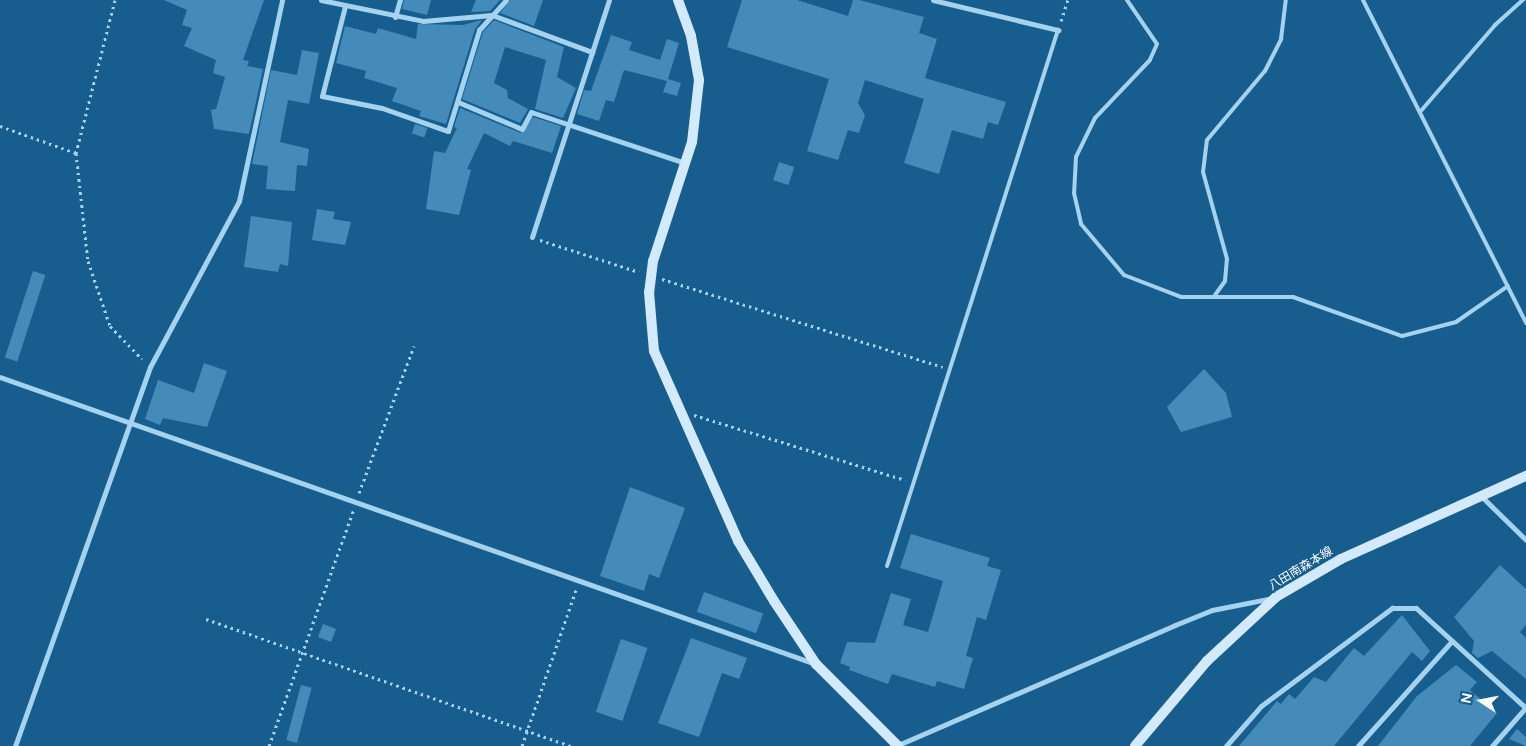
<!DOCTYPE html>
<html>
<head>
<meta charset="utf-8">
<style>
  body { margin:0 }
  #map { position:relative; width:1526px; height:746px; overflow:hidden; background:#175e8f; font-family:"DM Sans","Noto Sans JP",sans-serif }
  div>[style] { position:absolute }
  [style*='--x'] { left:calc(var(--x)*1px); top:calc(var(--y)*1px); width:calc(var(--w)*1px); rotate:calc(var(--a)*1deg) }
  .building>* { inset:0; background:#448bb9; transform-origin:0 0 }
  .path>* { height:3px; margin-top:-1.5px; transform-origin:0; background:repeating-linear-gradient(90deg,#a5d2ef 0 2.5px,transparent 0 6.5px) }
  .lane>* { height:4px; margin:-2px; padding:0 2px; transform-origin:2px; border-radius:2px; background:#a5d2ef }
  .street>* { height:5px; margin:-2.5px; padding:0 2.5px; transform-origin:2.5px; border-radius:2.5px; background:#a5d2ef }
  .secondary>* { height:10px; margin:-5px; padding:0 5px; transform-origin:5px; border-radius:5px; background:#d2eafb }
  span { translate:-50% -50%; white-space:nowrap; text-align:center; line-height:1.15; -webkit-text-stroke:4px #175e8f; paint-order:stroke }
  .street-label { font-size:12px; color:#fff }
  .north { position:absolute; left:1456px; top:676px; width:50px; height:50px; -webkit-text-stroke:4px #175e8f; paint-order:stroke; rotate:281deg; font-size:14px; font-weight:700; line-height:20px; text-align:center; color:#fff }
  .north::after { content:''; display:block; margin:auto; width:18px; height:22px; background:#fff; clip-path:polygon(50% 0,100% 100%,50% 72%,0 100%) }
</style>
</head>
<body>
<div id="map">
  <div class="building">
    <i style="clip-path:polygon(164px 0,264px 0,243px 60px,249px 61px,247px 66px,263px 69px,249px 134px,214px 129px,211px 110px,216px 109px,225px 77px,213px 73px,216px 60px,184px 46px,192px 28px,182px 25px,187px 10px)"></i>
    <i style="clip-path:polygon(404px 0,431px 0,427px 15px,402px 9px)"></i>
    <i style="clip-path:polygon(476px 0,500px 0,490px 11px,471px 12px)"></i>
    <i style="clip-path:polygon(510px 0,543px 0,534px 26px,500px 13px)"></i>
    <i style="clip-path:polygon(742px 0,797px 0,848px 16px,853px 0,859px 0,924px 17px,919px 33px,937px 39px,925px 78px,1006px 102px,998px 125px,988px 122px,983px 139px,952px 130px,939px 174px,904px 163px,924px 99px,865px 80px,858px 103px,865px 115px,859px 133px,848px 130px,838px 160px,807px 151px,829px 79px,727px 47px)"></i>
    <i style="clip-path:polygon(482px 20px,475px 29px,446px 124px,419px 116px,421px 111px,392px 101px,397px 88px,364px 78px,366px 71px,336px 63px,345px 26px,376px 34px,378px 28px,416px 39px,418px 24px,463px 25px)"></i>
    <i style="clip-path:polygon(494px 20px,564px 47px,557px 77px,576px 88px,563px 118px,535px 109px,546px 60px,505px 47px,494px 83px,507px 90px,508px 98px,528px 109px,520px 123px,462px 99px,483px 32px)"></i>
    <i style="clip-path:polygon(611px 35px,632px 42px,629px 50px,660px 60px,667px 39px,679px 43px,668px 79px,681px 83px,677px 96px,663px 92px,667px 81px,624px 70px,614px 102px,606px 100px,599px 121px,577px 114px,584px 90px,591px 91px)"></i>
    <i style="clip-path:polygon(302px 50px,319px 53px,309px 104px,288px 100px,280px 142px,309px 149px,307px 166px,297px 165px,295px 191px,266px 189px,268px 166px,252px 164px,271px 70px,297px 75px)"></i>
    <i style="clip-path:polygon(460px 108px,521px 133px,533px 117px,561px 126px,552px 153px,513px 141px,510px 146px,484px 133px,467px 169px,471px 170px,459px 215px,426px 209px,434px 151px,445px 153px,457px 128px,454px 127px)"></i>
    <i style="left:415px;top:124px;width:13px;height:10px;rotate:18deg"></i>
    <i style="left:779px;top:162px;width:16px;height:19px;rotate:18deg"></i>
    <i style="clip-path:polygon(317px 209px,335px 212px,333px 219px,351px 222px,345px 245px,312px 240px)"></i>
    <i style="clip-path:polygon(251px 216px,292px 222px,288px 266px,280px 264px,278px 272px,244px 267px)"></i>
    <i style="left:33px;top:271px;width:13px;height:91px;rotate:18deg"></i>
    <i style="clip-path:polygon(204px 363px,227px 371px,207px 427px,163px 418px,160px 425px,145px 419px,158px 380px,194px 393px)"></i>
    <i style="clip-path:polygon(1204px 369px,1226px 393px,1232px 417px,1181px 432px,1167px 407px)"></i>
    <i style="clip-path:polygon(630px 487px,685px 508px,659px 578px,649px 574px,644px 591px,600px 576px)"></i>
    <i style="clip-path:polygon(911px 534px,990px 558px,987px 566px,1001px 570px,986px 620px,977px 617px,966px 656px,973px 658px,964px 689px,937px 681px,935px 687px,892px 674px,888px 684px,849px 670px,850px 667px,840px 663px,847px 642px,875px 643px,891px 593px,911px 599px,903px 625px,928px 632px,943px 581px,900px 568px)"></i>
    <i style="clip-path:polygon(1500px 565px,1526px 589px,1526px 625px,1520px 632px,1526px 638px,1526px 679px,1492px 651px,1478px 658px,1472px 653px,1474px 641px,1454px 617px)"></i>
    <i style="left:704px;top:592px;width:63px;height:21px;rotate:20deg"></i>
    <i style="clip-path:polygon(1402px 615px,1430px 651px,1422px 661px,1412px 652px,1334px 746px,1239px 746px,1277px 701px,1281px 704px,1289px 694px,1295px 699px,1314px 677px,1326px 682px,1354px 648px,1364px 656px)"></i>
    <i style="left:323px;top:624px;width:14px;height:14px;rotate:21deg"></i>
    <i style="clip-path:polygon(691px 638px,747px 658px,739px 679px,722px 673px,699px 737px,658px 723px)"></i>
    <i style="left:621px;top:639px;width:28px;height:77px;rotate:19deg"></i>
    <i style="clip-path:polygon(1456px 665px,1477px 682px,1470px 690px,1497px 713px,1470px 746px,1378px 746px,1417px 696px)"></i>
    <i style="left:301px;top:685px;width:11px;height:57px;rotate:15deg"></i>
    <i style="clip-path:polygon(1517px 729px,1526px 737px,1526px 746px,1509px 739px)"></i>
  </div>
  <div class="path">
    <i style="--x:115;--y:0;--w:158;--a:104.3"></i>
    <i style="--x:76;--y:153;--w:109;--a:83.7"></i>
    <i style="--x:88;--y:261;--w:69;--a:71.3"></i>
    <i style="--x:110;--y:326;--w:46;--a:45.9"></i>
    <i style="--x:1061;--y:21;--w:22;--a:-72"></i>
    <i style="--x:0;--y:126;--w:81;--a:19.6"></i>
    <i style="--x:540;--y:240;--w:104;--a:17.9"></i>
    <i style="--x:662;--y:279;--w:294;--a:17.4"></i>
    <i style="--x:694;--y:415;--w:221;--a:17.1"></i>
    <i style="--x:359;--y:493;--w:157;--a:-69.5"></i>
    <i style="--x:206;--y:619;--w:386;--a:19.2"></i>
    <i style="--x:269;--y:746;--w:250;--a:-70.3"></i>
    <i style="--x:522;--y:746;--w:165;--a:-70.9"></i>
  </div>
  <div class="lane">
    <i style="--x:1127;--y:0;--w:53;--a:55.7"></i>
    <i style="--x:1157;--y:44;--w:17;--a:114"></i>
    <i style="--x:1150;--y:60;--w:80;--a:133.5"></i>
    <i style="--x:1095;--y:118;--w:43;--a:116"></i>
    <i style="--x:1076;--y:157;--w:36;--a:93"></i>
    <i style="--x:1074;--y:193;--w:32;--a:77"></i>
    <i style="--x:1081;--y:224;--w:67;--a:49.9"></i>
    <i style="--x:1124;--y:275;--w:61;--a:21.1"></i>
    <i style="--x:1181;--y:297;--w:112;--a:0"></i>
    <i style="--x:1293;--y:297;--w:116;--a:19.7"></i>
    <i style="--x:1402;--y:336;--w:56;--a:-14.5"></i>
    <i style="--x:1456;--y:322;--w:63;--a:-34.7"></i>
    <i style="--x:1363;--y:0;--w:362;--a:63.2"></i>
    <i style="--x:1420;--y:112;--w:115;--a:-49.2"></i>
    <i style="--x:1495;--y:25;--w:38;--a:-42"></i>
    <i style="--x:1215;--y:295;--w:17;--a:-54"></i>
    <i style="--x:1225;--y:281;--w:22;--a:-85"></i>
    <i style="--x:1227;--y:259;--w:90;--a:-105.4"></i>
    <i style="--x:1203;--y:172;--w:32;--a:-83"></i>
    <i style="--x:1207;--y:140;--w:90;--a:-50"></i>
    <i style="--x:1265;--y:71;--w:36;--a:-63"></i>
    <i style="--x:1281;--y:39;--w:39;--a:-83"></i>
    <i style="--x:887;--y:566;--w:563;--a:-72.31"></i>
  </div>
  <div class="street">
    <i style="--x:321;--y:0;--w:104;--a:11.6"></i>
    <i style="--x:423;--y:21;--w:69;--a:-5"></i>
    <i style="--x:492;--y:15;--w:107;--a:20.3"></i>
    <i style="--x:933;--y:0;--w:129;--a:13.5"></i>
    <i style="--x:345;--y:6;--w:93;--a:104.3"></i>
    <i style="--x:322;--y:96;--w:61;--a:11.3"></i>
    <i style="--x:382;--y:108;--w:70;--a:19.2"></i>
    <i style="--x:448;--y:131;--w:106;--a:-72.9"></i>
    <i style="--x:479;--y:30;--w:40;--a:-48"></i>
    <i style="--x:395;--y:17;--w:18;--a:-74"></i>
    <i style="--x:458;--y:102;--w:69;--a:22.9"></i>
    <i style="--x:522;--y:129;--w:19;--a:-62"></i>
    <i style="--x:531;--y:112;--w:162;--a:18.3"></i>
    <i style="--x:532;--y:237;--w:249;--a:-72"></i>
    <i style="--x:0;--y:377;--w:862;--a:19.38"></i>
    <i style="--x:1480;--y:495;--w:64;--a:44.4"></i>
    <i style="--x:898;--y:745;--w:302;--a:-23.4"></i>
    <i style="--x:1175;--y:625;--w:40;--a:-22"></i>
    <i style="--x:1212;--y:610;--w:62;--a:-11.1"></i>
    <i style="--x:15;--y:746;--w:402;--a:-70.4"></i>
    <i style="--x:150;--y:367;--w:188;--a:-61.8"></i>
    <i style="--x:239;--y:201;--w:206;--a:-77.9"></i>
    <i style="--x:1226;--y:746;--w:53;--a:-48.8"></i>
    <i style="--x:1261;--y:706;--w:164;--a:-36.8"></i>
    <i style="--x:1392;--y:608;--w:24;--a:0"></i>
    <i style="--x:1416;--y:608;--w:149;--a:42.3"></i>
    <i style="--x:1358;--y:746;--w:141;--a:-48.2"></i>
    <i style="--x:1492;--y:746;--w:52;--a:-48.9"></i>
  </div>
  <div class="secondary">
    <i style="--x:678;--y:0;--w:38;--a:70"></i>
    <i style="--x:691;--y:36;--w:45;--a:79.7"></i>
    <i style="--x:699;--y:80;--w:62;--a:96.4"></i>
    <i style="--x:692;--y:142;--w:125;--a:108.1"></i>
    <i style="--x:653;--y:261;--w:31;--a:97"></i>
    <i style="--x:649;--y:292;--w:59;--a:85.2"></i>
    <i style="--x:654;--y:351;--w:208;--a:66.1"></i>
    <i style="--x:738;--y:541;--w:70;--a:59"></i>
    <i style="--x:774;--y:601;--w:76;--a:56.3"></i>
    <i style="--x:816;--y:664;--w:116;--a:45"></i>
    <i style="--x:1135;--y:746;--w:111;--a:-49.7"></i>
    <i style="--x:1207;--y:661;--w:94;--a:-42.8"></i>
    <i style="--x:1276;--y:597;--w:75;--a:-30.3"></i>
    <i style="--x:1341;--y:559;--w:203;--a:-24.2"></i>
  </div>
  <div class="street-label">
    <span style="left:1301px;top:569px;rotate:-31deg">八田南森本線</span>
  </div>
  <div class="north">N</div>
</div>
</body>
</html>
